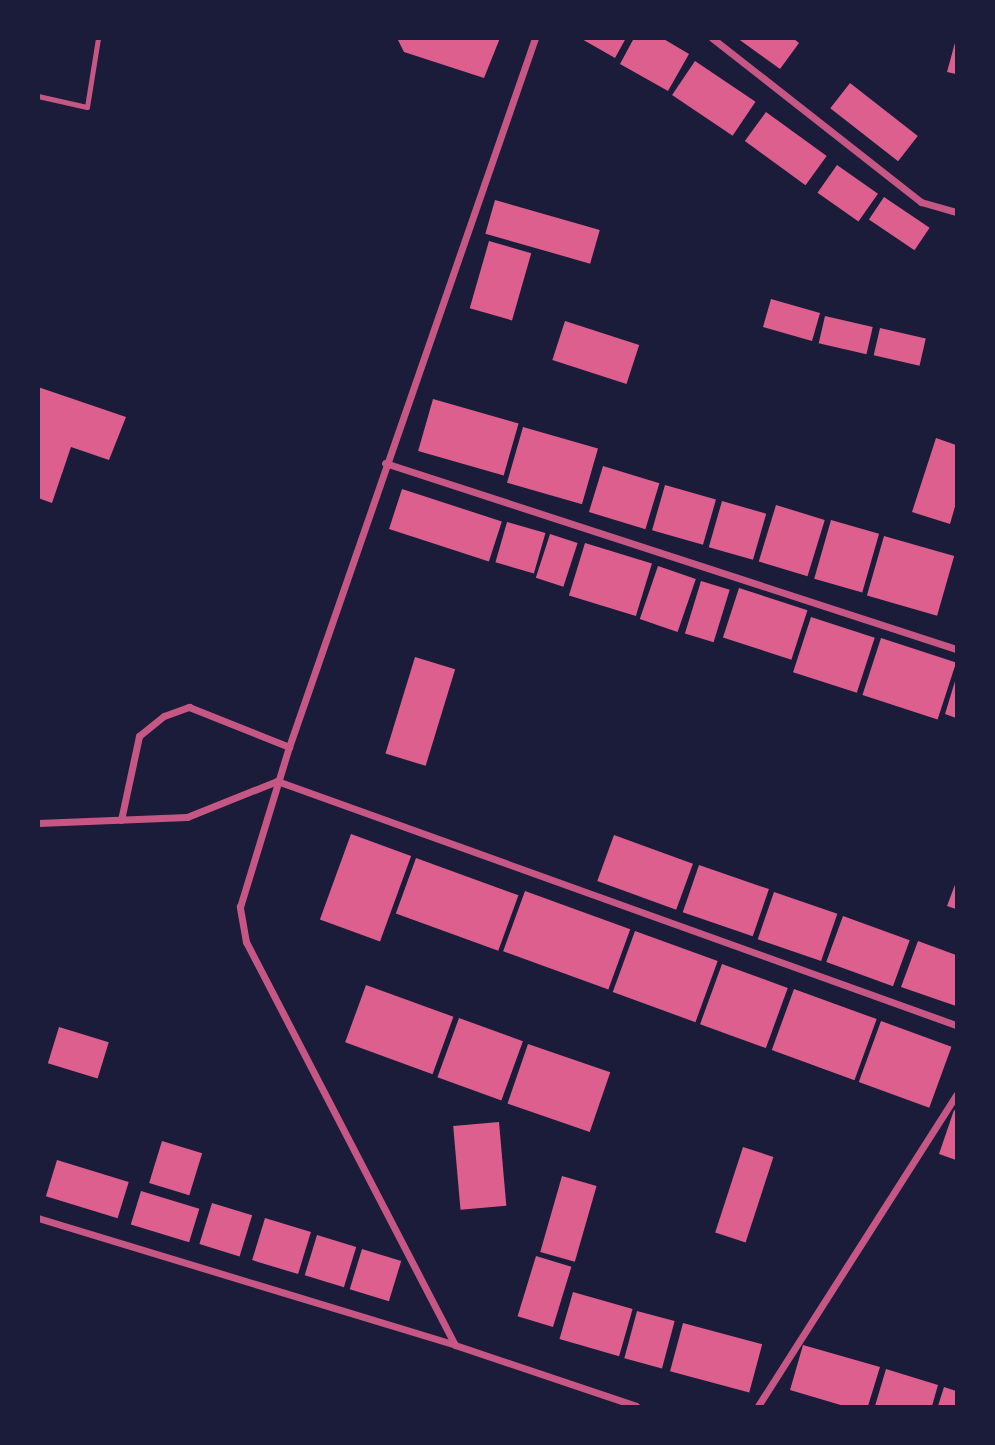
<!DOCTYPE html>
<html>
<head>
<meta charset="utf-8">
<style>
  body { margin:0 }
  #map { position:relative; width:995px; height:1445px; overflow:hidden; background:#1b1b3a; font-family:Georgia,serif }
  div>[style] { position:absolute }
  [style*='--x'] { left:calc(var(--x)*1px); top:calc(var(--y)*1px); width:calc(var(--w)*1px); rotate:calc(var(--a)*1deg) }
  .building>* { inset:0; background:#dd5f8e; transform-origin:0 0 }
  .service>* { height:5px; margin:-2.5px; padding:0 2.5px; transform-origin:2.5px; border-radius:2.5px; background:#c65784 }
  .minor>* { height:7px; margin:-3.5px; padding:0 3.5px; transform-origin:3.5px; border-radius:3.5px; background:#c65784 }
  span { translate:-50% -50%; white-space:nowrap; text-align:center; line-height:1.15; -webkit-text-stroke:7px #1b1b3a; paint-order:stroke }
  .frame { position:absolute; inset:0; border:40px solid #1b1b3a; pointer-events:none }
</style>
</head>
<body>
<div id="map">
  <div class="building">
    <i style="clip-path:polygon(397px 38px,500px 38px,484px 78px,404px 52px)"></i>
    <i style="clip-path:polygon(580px 38px,626px 38px,615px 58px)"></i>
    <i style="clip-path:polygon(634px 38px,662px 38px,689px 54px,668px 91px,620px 64px)"></i>
    <i style="clip-path:polygon(737px 38px,793px 38px,799px 43px,780px 69px)"></i>
    <i style="clip-path:polygon(956px 39px,956px 74px,947px 72px)"></i>
    <i style="left:695px;top:61px;width:73px;height:41px;rotate:34deg"></i>
    <i style="left:850px;top:83px;width:86px;height:32px;rotate:38deg"></i>
    <i style="left:766px;top:112px;width:75px;height:36px;rotate:36deg"></i>
    <i style="left:837px;top:165px;width:50px;height:34px;rotate:35deg"></i>
    <i style="left:884px;top:197px;width:55px;height:27px;rotate:34deg"></i>
    <i style="left:495px;top:200px;width:109px;height:35px;rotate:16deg"></i>
    <i style="left:489px;top:241px;width:44px;height:70px;rotate:16deg"></i>
    <i style="left:771px;top:299px;width:51px;height:29px;rotate:16deg"></i>
    <i style="left:825px;top:316px;width:49px;height:28px;rotate:13deg"></i>
    <i style="left:565px;top:321px;width:78px;height:41px;rotate:18deg"></i>
    <i style="left:880px;top:328px;width:47px;height:28px;rotate:13deg"></i>
    <i style="clip-path:polygon(38px 387px,126px 417px,109px 460px,71px 447px,52px 503px,38px 498px)"></i>
    <i style="left:433px;top:399px;width:89px;height:54px;rotate:16deg"></i>
    <i style="left:523px;top:427px;width:78px;height:58px;rotate:16deg"></i>
    <i style="clip-path:polygon(936px 438px,956px 445px,956px 503px,950px 524px,912px 512px)"></i>
    <i style="left:603px;top:466px;width:59px;height:48px;rotate:17deg"></i>
    <i style="left:665px;top:485px;width:53px;height:47px;rotate:16deg"></i>
    <i style="left:402px;top:489px;width:105px;height:42px;rotate:18deg"></i>
    <i style="left:722px;top:501px;width:46px;height:48px;rotate:16deg"></i>
    <i style="left:776px;top:505px;width:51px;height:59px;rotate:17deg"></i>
    <i style="left:831px;top:520px;width:50px;height:61px;rotate:16deg"></i>
    <i style="left:507px;top:522px;width:40px;height:42px;rotate:16deg"></i>
    <i style="left:550px;top:534px;width:29px;height:46px;rotate:18deg"></i>
    <i style="left:884px;top:536px;width:73px;height:62px;rotate:16deg"></i>
    <i style="left:585px;top:543px;width:70px;height:55px;rotate:17deg"></i>
    <i style="left:658px;top:566px;width:40px;height:56px;rotate:19deg"></i>
    <i style="left:701px;top:581px;width:30px;height:55px;rotate:17deg"></i>
    <i style="left:739px;top:588px;width:72px;height:52px;rotate:18deg"></i>
    <i style="left:811px;top:617px;width:67px;height:58px;rotate:18deg"></i>
    <i style="left:881px;top:638px;width:79px;height:60px;rotate:18deg"></i>
    <i style="left:415px;top:657px;width:42px;height:101px;rotate:17deg"></i>
    <i style="clip-path:polygon(956px 678px,956px 718px,945px 714px)"></i>
    <i style="left:351px;top:834px;width:64px;height:91px;rotate:20deg"></i>
    <i style="left:614px;top:835px;width:84px;height:49px;rotate:20deg"></i>
    <i style="left:416px;top:858px;width:109px;height:59px;rotate:20deg"></i>
    <i style="left:699px;top:865px;width:74px;height:50px;rotate:19deg"></i>
    <i style="clip-path:polygon(956px 882px,956px 909px,947px 906px)"></i>
    <i style="left:525px;top:891px;width:112px;height:64px;rotate:20deg"></i>
    <i style="left:774px;top:892px;width:67px;height:50px;rotate:19deg"></i>
    <i style="left:843px;top:916px;width:71px;height:49px;rotate:20deg"></i>
    <i style="left:635px;top:931px;width:88px;height:65px;rotate:20deg"></i>
    <i style="clip-path:polygon(918px 941px,956px 955px,956px 1006px,901px 987px)"></i>
    <i style="left:722px;top:964px;width:70px;height:64px;rotate:20deg"></i>
    <i style="left:366px;top:985px;width:93px;height:61px;rotate:20deg"></i>
    <i style="left:794px;top:989px;width:88px;height:65px;rotate:20deg"></i>
    <i style="left:459px;top:1018px;width:68px;height:63px;rotate:20deg"></i>
    <i style="left:881px;top:1021px;width:75px;height:65px;rotate:20deg"></i>
    <i style="left:59px;top:1027px;width:52px;height:38px;rotate:17deg"></i>
    <i style="left:528px;top:1044px;width:87px;height:63px;rotate:19deg"></i>
    <i style="clip-path:polygon(954px 1110px,956px 1111px,956px 1160px,939px 1154px)"></i>
    <i style="left:499px;top:1122px;width:84px;height:46px;rotate:85deg"></i>
    <i style="left:162px;top:1141px;width:42px;height:44px;rotate:17deg"></i>
    <i style="left:743px;top:1147px;width:32px;height:90px;rotate:18deg"></i>
    <i style="left:57px;top:1160px;width:75px;height:38px;rotate:17deg"></i>
    <i style="left:562px;top:1176px;width:36px;height:79px;rotate:16deg"></i>
    <i style="left:141px;top:1191px;width:61px;height:35px;rotate:17deg"></i>
    <i style="left:212px;top:1203px;width:42px;height:43px;rotate:17deg"></i>
    <i style="left:265px;top:1218px;width:48px;height:44px;rotate:17deg"></i>
    <i style="left:317px;top:1235px;width:41px;height:42px;rotate:17deg"></i>
    <i style="left:362px;top:1249px;width:41px;height:42px;rotate:17deg"></i>
    <i style="left:536px;top:1256px;width:37px;height:63px;rotate:17deg"></i>
    <i style="left:573px;top:1292px;width:62px;height:49px;rotate:16deg"></i>
    <i style="left:637px;top:1311px;width:39px;height:49px;rotate:15deg"></i>
    <i style="left:683px;top:1323px;width:82px;height:50px;rotate:15deg"></i>
    <i style="clip-path:polygon(803px 1345px,880px 1367px,868px 1406px,844px 1406px,790px 1390px)"></i>
    <i style="clip-path:polygon(886px 1369px,938px 1385px,932px 1406px,875px 1406px)"></i>
    <i style="clip-path:polygon(944px 1387px,956px 1391px,956px 1406px,938px 1406px)"></i>
  </div>
  <div class="service">
    <i style="--x:38;--y:96;--w:50;--a:12.7"></i>
    <i style="--x:87;--y:107;--w:70;--a:-80.9"></i>
  </div>
  <div class="minor">
    <i style="--x:712;--y:38;--w:266;--a:38.1"></i>
    <i style="--x:921;--y:202;--w:36;--a:16"></i>
    <i style="--x:385;--y:463;--w:601;--a:18.04"></i>
    <i style="--x:121;--y:820;--w:86;--a:-77.9"></i>
    <i style="--x:139;--y:736;--w:32;--a:-39"></i>
    <i style="--x:164;--y:716;--w:27;--a:-20"></i>
    <i style="--x:189;--y:707;--w:108;--a:21.8"></i>
    <i style="--x:38;--y:823;--w:149;--a:-2.3"></i>
    <i style="--x:187;--y:817;--w:97;--a:-21.8"></i>
    <i style="--x:277;--y:781;--w:722;--a:19.77"></i>
    <i style="--x:38;--y:1218;--w:436;--a:16.9"></i>
    <i style="--x:455;--y:1345;--w:191;--a:18.6"></i>
    <i style="--x:455;--y:1345;--w:454;--a:-117.4"></i>
    <i style="--x:246;--y:942;--w:36;--a:-100"></i>
    <i style="--x:240;--y:907;--w:167;--a:-73"></i>
    <i style="--x:289;--y:747;--w:750;--a:-70.86"></i>
    <i style="--x:758;--y:1406;--w:369;--a:-57.5"></i>
  </div>
  <div class="frame"></div>
</div>
</body>
</html>
